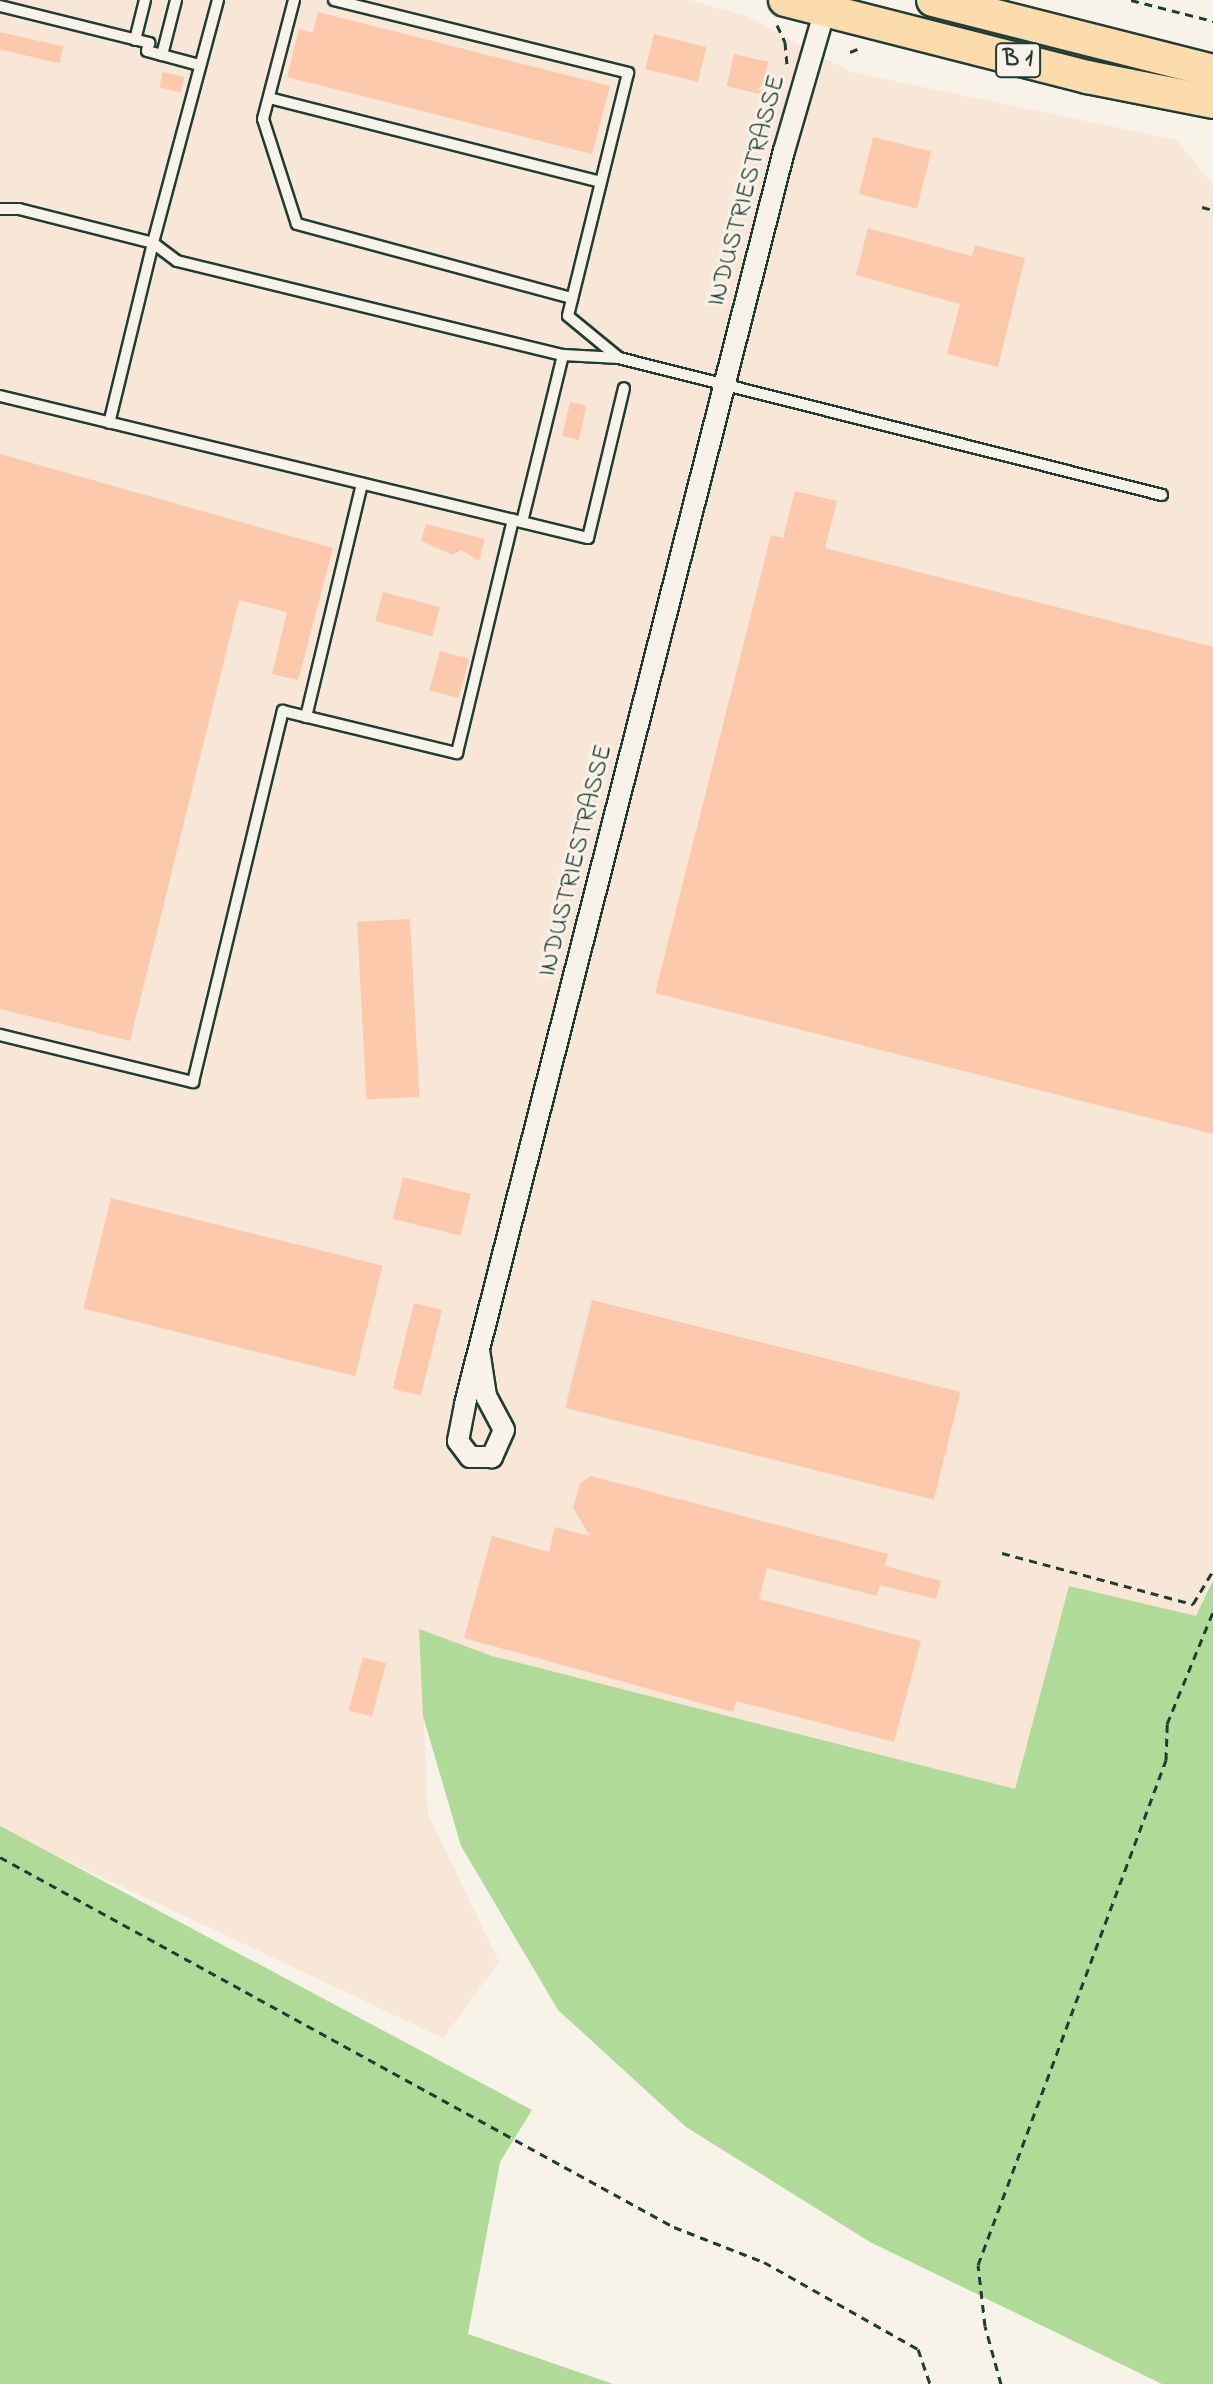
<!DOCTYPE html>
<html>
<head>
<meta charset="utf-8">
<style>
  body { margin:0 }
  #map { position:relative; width:1213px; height:2384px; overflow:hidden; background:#f7f3e8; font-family:"Indie Flower",sans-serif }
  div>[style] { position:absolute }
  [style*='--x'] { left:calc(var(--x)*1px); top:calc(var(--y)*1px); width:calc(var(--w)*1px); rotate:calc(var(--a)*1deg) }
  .built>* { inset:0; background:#f8e6d6 }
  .green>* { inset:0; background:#afda97 }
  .building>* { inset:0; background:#fcc9ac; transform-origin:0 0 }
  .path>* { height:3px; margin-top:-1.5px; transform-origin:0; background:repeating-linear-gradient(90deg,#1f3d34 0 8px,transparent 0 14px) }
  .roads { filter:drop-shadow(2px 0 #1f3d34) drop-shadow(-2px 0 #1f3d34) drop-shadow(0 2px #1f3d34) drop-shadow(0 -2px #1f3d34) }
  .lane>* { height:10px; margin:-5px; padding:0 5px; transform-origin:5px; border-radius:5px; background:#f7f3e8 }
  .street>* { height:20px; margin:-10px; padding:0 10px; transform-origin:10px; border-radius:10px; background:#f7f3e8 }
  .primary>* { height:32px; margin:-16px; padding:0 16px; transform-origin:16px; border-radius:16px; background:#fcdcac }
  span { translate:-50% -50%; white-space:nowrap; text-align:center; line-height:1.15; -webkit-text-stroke:6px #f7f3e8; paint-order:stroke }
  .shield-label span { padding:2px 6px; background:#f7f3e8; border:2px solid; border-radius:6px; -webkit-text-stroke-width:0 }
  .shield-label { font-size:24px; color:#1f3d34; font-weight:700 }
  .street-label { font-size:26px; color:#1f3d34 }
</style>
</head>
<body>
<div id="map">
  <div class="built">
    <i style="clip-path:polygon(0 0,689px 0,746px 16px,851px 72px,1176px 140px,1213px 185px,1213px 1575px,1196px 1617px,1069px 1586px,1015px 1789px,492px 1656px,420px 1630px,428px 1814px,499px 1962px,443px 2038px,0 1829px)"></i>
  </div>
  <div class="green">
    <i style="clip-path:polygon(1213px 1580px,1213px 2384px,1162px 2384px,870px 2242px,686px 2127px,558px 2010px,461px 1846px,423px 1716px,419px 1629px,492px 1656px,1015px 1789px,1069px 1586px,1196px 1616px)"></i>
    <i style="clip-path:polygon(0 1826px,532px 2110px,500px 2162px,468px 2334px,613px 2384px,0 2384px)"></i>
  </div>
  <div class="building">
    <i style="clip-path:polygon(318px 12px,610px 86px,592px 154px,287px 77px,299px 29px,313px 33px)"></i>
    <i style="left:0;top:32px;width:65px;height:17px;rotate:13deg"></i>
    <i style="left:654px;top:34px;width:54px;height:36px;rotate:14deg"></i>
    <i style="left:734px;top:54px;width:35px;height:33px;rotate:13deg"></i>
    <i style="left:163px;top:72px;width:22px;height:16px;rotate:13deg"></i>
    <i style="left:873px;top:137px;width:60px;height:59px;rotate:14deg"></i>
    <i style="clip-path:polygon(868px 228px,972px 256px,975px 245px,1025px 258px,998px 367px,947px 354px,960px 304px,856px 275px)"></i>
    <i style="left:570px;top:402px;width:17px;height:35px;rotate:13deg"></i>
    <i style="clip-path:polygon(0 454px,333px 548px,298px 680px,272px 674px,287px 612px,239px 600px,130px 1041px,0 1009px)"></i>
    <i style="clip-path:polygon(795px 491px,837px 501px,825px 548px,1213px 647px,1213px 1134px,655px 993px,771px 535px,783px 538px)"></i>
    <i style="clip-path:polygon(426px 524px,485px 539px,479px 561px,461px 550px,453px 555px,421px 541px)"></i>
    <i style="left:383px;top:592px;width:59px;height:30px;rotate:15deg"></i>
    <i style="left:440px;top:651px;width:30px;height:41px;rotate:15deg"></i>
    <i style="left:410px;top:919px;width:178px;height:53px;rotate:87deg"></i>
    <i style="left:403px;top:1177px;width:70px;height:43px;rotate:14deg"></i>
    <i style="left:111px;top:1198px;width:280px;height:114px;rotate:14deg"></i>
    <i style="left:592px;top:1300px;width:380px;height:111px;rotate:14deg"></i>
    <i style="left:414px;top:1303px;width:29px;height:88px;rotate:14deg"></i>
    <i style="clip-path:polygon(591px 1476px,888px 1554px,885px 1566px,941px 1581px,936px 1599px,880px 1585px,877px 1596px,767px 1568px,759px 1599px,921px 1641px,894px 1742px,736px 1701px,733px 1712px,464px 1638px,492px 1536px,549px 1552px,555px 1527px,590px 1536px,573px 1508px,580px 1483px)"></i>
    <i style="left:363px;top:1657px;width:24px;height:55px;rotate:15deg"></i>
  </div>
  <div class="path">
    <i style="--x:1131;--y:0;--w:85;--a:14.4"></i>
    <i style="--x:777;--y:25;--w:19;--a:65"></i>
    <i style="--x:785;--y:42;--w:25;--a:85"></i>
    <i style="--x:850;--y:52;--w:11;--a:-22"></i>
    <i style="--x:1202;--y:207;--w:11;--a:15"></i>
    <i style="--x:1002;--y:1553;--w:198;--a:15"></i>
    <i style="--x:1193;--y:1604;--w:39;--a:-59"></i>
    <i style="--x:0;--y:1857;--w:769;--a:28.77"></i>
    <i style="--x:674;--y:2227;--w:97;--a:21.3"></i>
    <i style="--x:764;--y:2262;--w:177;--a:29.5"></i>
    <i style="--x:918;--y:2349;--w:37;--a:71"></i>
    <i style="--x:1001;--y:2384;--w:60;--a:-105.4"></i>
    <i style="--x:985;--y:2326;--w:61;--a:-96.5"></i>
    <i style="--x:978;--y:2265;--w:539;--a:-69.58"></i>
    <i style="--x:1166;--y:1760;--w:36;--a:-88"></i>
    <i style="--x:1167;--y:1724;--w:121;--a:-67.7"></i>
  </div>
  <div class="roads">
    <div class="lane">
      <i style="--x:218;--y:0;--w:252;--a:105"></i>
      <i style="--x:153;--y:243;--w:30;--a:37"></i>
      <i style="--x:177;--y:261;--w:397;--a:13.7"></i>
      <i style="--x:563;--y:355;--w:56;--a:3.1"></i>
      <i style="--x:619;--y:358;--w:560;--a:14.16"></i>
      <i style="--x:294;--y:0;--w:123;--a:104.6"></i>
      <i style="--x:263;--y:119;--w:110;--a:72.1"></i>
      <i style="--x:297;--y:224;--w:285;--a:15.1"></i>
      <i style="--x:334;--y:0;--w:303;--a:13.9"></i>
      <i style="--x:628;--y:73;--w:250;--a:103.9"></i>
      <i style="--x:568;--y:316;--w:66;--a:39.5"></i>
      <i style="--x:0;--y:6;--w:154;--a:13.9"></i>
      <i style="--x:149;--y:43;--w:8;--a:104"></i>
      <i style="--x:147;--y:51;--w:16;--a:15"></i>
      <i style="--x:162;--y:55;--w:57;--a:-75.7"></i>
      <i style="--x:135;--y:40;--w:41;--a:-76"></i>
      <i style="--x:162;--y:55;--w:39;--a:15"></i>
      <i style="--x:269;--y:98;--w:342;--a:14.2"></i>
      <i style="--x:0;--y:209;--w:19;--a:0"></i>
      <i style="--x:19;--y:209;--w:138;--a:14.2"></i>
      <i style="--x:153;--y:243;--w:185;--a:103.7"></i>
      <i style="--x:0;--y:396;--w:605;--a:13.58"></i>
      <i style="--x:588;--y:538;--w:154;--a:-76.5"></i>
      <i style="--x:522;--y:522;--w:172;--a:-76.2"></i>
      <i style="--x:306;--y:717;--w:240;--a:-76.5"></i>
      <i style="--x:0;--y:1035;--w:199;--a:13.7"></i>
      <i style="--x:193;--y:1082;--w:382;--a:-76.4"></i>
      <i style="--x:283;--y:711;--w:179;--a:13.6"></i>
      <i style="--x:457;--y:753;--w:240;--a:-76.5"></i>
    </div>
    <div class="street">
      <i style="--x:479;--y:1350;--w:47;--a:81.3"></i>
      <i style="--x:486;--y:1396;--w:38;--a:62"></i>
      <i style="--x:504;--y:1430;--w:30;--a:114"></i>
      <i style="--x:492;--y:1457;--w:22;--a:180"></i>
      <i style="--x:470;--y:1457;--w:20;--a:-127"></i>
      <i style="--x:458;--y:1441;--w:38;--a:-79"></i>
      <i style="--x:465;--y:1404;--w:1293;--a:-75.72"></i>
      <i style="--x:784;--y:151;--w:157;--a:-73.8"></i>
    </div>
    <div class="primary">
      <i style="--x:785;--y:0;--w:312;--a:14.3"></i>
      <i style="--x:1087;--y:77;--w:128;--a:11.2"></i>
      <i style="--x:933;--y:0;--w:289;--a:14.2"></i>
    </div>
  </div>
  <div class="shield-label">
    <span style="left:1018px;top:60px">B 1</span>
  </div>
  <div class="street-label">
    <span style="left:748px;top:191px;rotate:-75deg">INDUSTRIESTRASSE</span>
    <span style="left:577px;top:861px;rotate:-76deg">INDUSTRIESTRASSE</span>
  </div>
</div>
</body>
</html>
